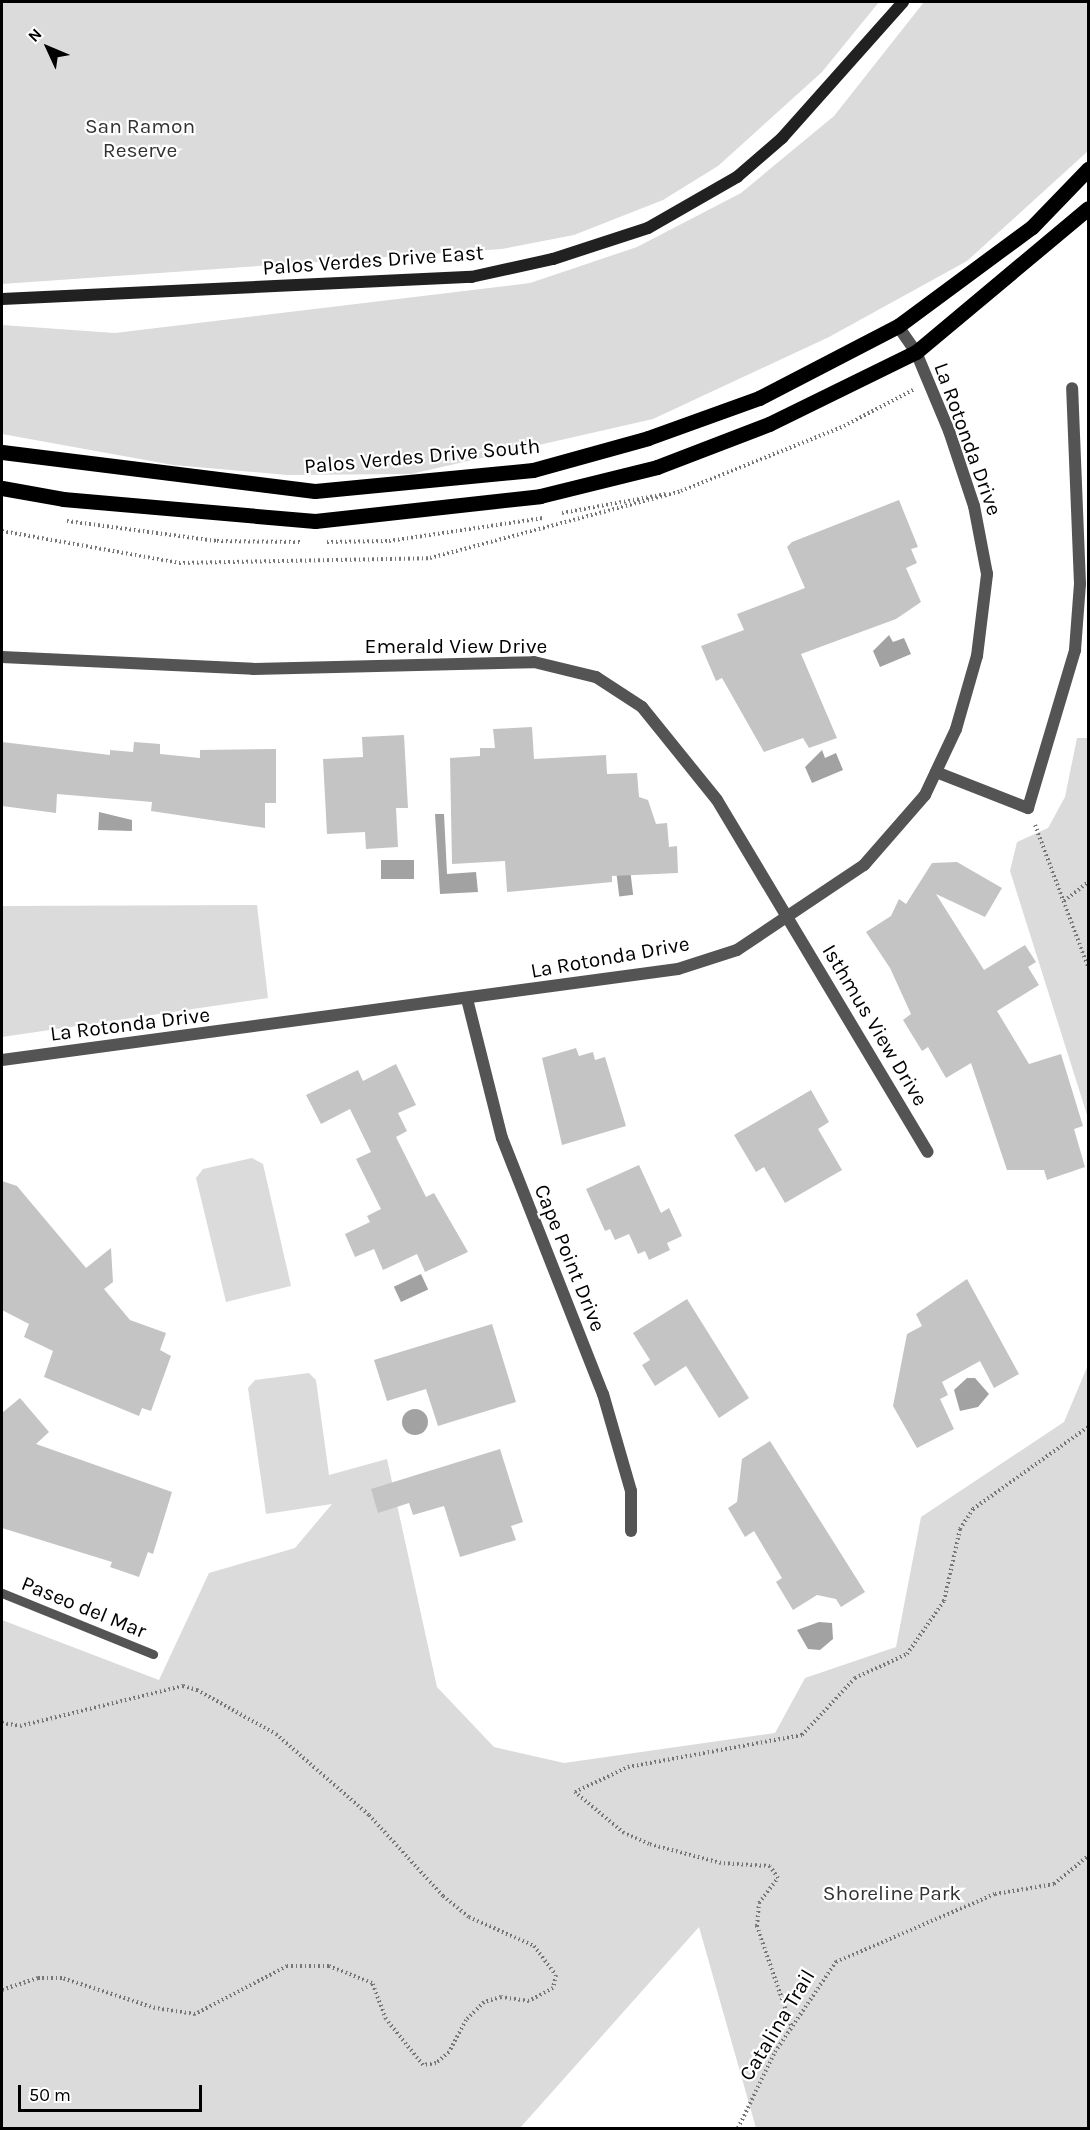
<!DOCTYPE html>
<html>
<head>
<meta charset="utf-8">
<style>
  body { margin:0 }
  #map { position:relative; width:1090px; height:2130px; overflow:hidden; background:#fff; font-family:Karla,sans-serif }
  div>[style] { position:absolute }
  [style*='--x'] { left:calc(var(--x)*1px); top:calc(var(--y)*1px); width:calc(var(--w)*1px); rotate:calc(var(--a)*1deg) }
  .green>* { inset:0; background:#dbdbdb }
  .water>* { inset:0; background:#a2a2a2; transform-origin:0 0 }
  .round { border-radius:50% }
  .building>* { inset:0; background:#c4c4c4 }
  .path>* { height:4px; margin-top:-2px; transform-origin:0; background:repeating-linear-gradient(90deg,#767676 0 1.5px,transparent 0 4.5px) }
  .lane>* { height:9px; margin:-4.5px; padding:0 4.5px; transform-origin:4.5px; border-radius:4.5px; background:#545454 }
  .street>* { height:12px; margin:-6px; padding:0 6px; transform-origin:6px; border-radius:6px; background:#545454 }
  .secondary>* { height:12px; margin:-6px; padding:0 6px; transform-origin:6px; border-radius:6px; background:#212121 }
  .primary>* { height:15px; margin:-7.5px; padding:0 7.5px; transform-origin:7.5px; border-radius:7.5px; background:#000 }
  span { translate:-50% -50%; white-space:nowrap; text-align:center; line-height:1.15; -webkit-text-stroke:4.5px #fff; paint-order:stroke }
  .park-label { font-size:21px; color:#323232 }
  .street-label { font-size:21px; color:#000 }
  .frame { position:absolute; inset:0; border:3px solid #000; pointer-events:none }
  .north { position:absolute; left:18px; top:18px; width:60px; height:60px; -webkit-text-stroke:4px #fff; paint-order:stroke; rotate:314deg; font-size:16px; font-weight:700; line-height:24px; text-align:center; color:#000 }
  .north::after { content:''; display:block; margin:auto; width:21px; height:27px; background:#000; clip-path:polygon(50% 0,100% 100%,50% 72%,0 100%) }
  .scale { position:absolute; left:18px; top:2085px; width:184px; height:27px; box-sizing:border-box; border:3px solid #000; border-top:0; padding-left:8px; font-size:18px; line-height:21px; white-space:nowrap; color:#000; -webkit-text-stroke:4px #fff; paint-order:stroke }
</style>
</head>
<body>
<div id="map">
  <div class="green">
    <i style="clip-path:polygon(2px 2px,879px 2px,822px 72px,718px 166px,663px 200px,574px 235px,502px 249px,2px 284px)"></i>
    <i style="clip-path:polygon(924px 2px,1088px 2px,1088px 151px,967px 261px,829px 337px,653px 419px,411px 474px,287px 475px,173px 465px,2px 434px,2px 325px,115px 333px,530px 283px,637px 247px,741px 193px,834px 116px)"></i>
    <i style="clip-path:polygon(1077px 738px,1088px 738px,1088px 1118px,1010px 871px,1017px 842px,1048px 828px,1065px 797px)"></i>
    <i style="clip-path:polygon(257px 905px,268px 998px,2px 1037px,2px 906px)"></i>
    <i style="clip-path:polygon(252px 1158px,263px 1164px,291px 1286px,226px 1302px,196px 1178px,203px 1169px)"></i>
    <i style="clip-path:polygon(1088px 1365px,1088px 2128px,756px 2128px,699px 1927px,520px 2128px,2px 2128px,2px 1620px,159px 1680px,209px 1573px,295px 1548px,332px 1504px,266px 1514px,248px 1388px,255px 1380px,309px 1373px,316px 1380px,329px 1475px,387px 1459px,437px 1687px,494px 1747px,564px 1763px,775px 1733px,805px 1678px,896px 1647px,921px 1517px,1064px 1422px)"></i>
  </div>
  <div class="water">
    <i style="clip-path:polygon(889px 635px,893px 642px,904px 638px,911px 654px,880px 667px,873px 651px)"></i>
    <i style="clip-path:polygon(822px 750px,825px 758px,836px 753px,843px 770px,812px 783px,805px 767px)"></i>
    <i style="clip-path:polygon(99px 812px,132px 820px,132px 831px,98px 830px)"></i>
    <i style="clip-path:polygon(435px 814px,444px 814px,447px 874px,476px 872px,478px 892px,440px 894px)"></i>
    <i style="left:414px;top:860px;width:19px;height:33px;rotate:90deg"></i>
    <i style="left:630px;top:869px;width:26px;height:14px;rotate:83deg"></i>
    <i style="left:421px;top:1274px;width:17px;height:30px;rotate:65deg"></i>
    <i style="clip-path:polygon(967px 1378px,975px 1378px,989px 1394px,978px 1407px,960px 1411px,954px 1390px)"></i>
    <i class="round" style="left:402px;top:1409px;width:26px;height:26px"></i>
    <i style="clip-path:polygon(819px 1622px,832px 1623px,833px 1639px,820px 1650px,808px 1649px,797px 1630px)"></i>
  </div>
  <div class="building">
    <i style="clip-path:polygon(899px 500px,918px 547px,911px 549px,917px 563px,906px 568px,921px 602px,896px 619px,801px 654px,837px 738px,809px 748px,803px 738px,764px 752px,722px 678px,716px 681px,701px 646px,744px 630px,737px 614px,805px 588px,787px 547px,792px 542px)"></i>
    <i style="clip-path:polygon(532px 727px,534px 759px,606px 755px,607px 774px,637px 773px,639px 797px,648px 800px,656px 824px,667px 823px,669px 847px,677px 846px,678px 873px,612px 876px,612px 882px,507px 892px,505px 861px,452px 864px,450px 758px,480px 756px,480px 748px,495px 748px,493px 729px)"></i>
    <i style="clip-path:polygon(404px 735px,408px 808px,396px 808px,398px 847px,366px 849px,365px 832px,327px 834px,323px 759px,363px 757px,362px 737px)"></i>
    <i style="clip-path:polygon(2px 742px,110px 755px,110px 750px,133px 752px,134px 742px,160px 744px,160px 754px,200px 758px,200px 750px,276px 749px,276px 803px,265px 803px,265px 828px,151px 811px,152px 802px,57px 794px,56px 813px,2px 806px)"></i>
    <i style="clip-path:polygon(957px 862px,1002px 888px,985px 917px,936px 894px,984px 970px,1025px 945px,1036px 962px,1028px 967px,1039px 985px,997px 1011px,1029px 1064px,1061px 1054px,1083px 1126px,1074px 1129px,1085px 1167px,1047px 1180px,1044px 1170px,1007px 1170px,971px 1063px,946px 1078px,928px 1047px,922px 1051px,903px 1020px,911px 1014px,890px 968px,866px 932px,891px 916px,899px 899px,906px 904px,932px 863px)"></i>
    <i style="clip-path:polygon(576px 1048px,579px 1056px,593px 1052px,595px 1060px,605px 1057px,626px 1126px,562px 1145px,542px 1058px)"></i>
    <i style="clip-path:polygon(396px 1064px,416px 1105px,398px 1113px,407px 1131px,396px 1137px,426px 1197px,434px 1193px,468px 1252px,425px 1272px,417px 1254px,383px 1270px,374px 1249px,355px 1257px,345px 1234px,370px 1222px,367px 1216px,381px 1209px,356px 1159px,371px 1152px,350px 1109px,321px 1124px,306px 1095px,358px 1070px,363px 1081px)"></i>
    <i style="clip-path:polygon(811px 1090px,829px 1122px,818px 1129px,842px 1170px,785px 1203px,764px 1167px,756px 1172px,734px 1135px)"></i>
    <i style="clip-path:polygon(639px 1165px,661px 1213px,669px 1208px,682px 1236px,667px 1243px,670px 1250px,649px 1260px,645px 1251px,638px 1254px,629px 1234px,615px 1240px,610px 1229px,605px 1231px,586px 1189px)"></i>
    <i style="clip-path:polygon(2px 1181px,17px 1186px,86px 1268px,111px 1248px,113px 1282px,104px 1289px,130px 1320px,166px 1333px,160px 1350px,171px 1356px,151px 1411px,142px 1408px,139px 1416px,44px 1377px,53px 1351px,24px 1337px,29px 1324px,2px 1310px)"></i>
    <i style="clip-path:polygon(967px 1279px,1019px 1374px,994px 1388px,980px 1361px,942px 1382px,948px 1395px,940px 1399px,954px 1429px,917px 1448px,893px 1406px,907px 1334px,922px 1326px,916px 1314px)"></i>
    <i style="clip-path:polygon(687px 1299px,749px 1398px,719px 1418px,686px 1366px,655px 1386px,642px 1365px,650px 1360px,633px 1333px)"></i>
    <i style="clip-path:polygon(492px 1324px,516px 1402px,438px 1426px,426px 1389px,387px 1401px,374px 1360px)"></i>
    <i style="clip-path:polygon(20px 1398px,49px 1432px,36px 1444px,172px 1492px,153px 1554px,148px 1552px,139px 1577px,110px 1567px,112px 1562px,2px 1528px,2px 1413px)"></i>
    <i style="clip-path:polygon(770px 1441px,865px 1592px,841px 1607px,836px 1599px,817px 1595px,793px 1610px,776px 1582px,782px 1578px,754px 1531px,745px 1537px,728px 1508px,737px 1502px,742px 1459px)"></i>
    <i style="clip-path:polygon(500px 1449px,523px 1522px,511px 1526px,516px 1540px,460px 1557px,444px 1506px,413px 1515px,409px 1503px,378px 1513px,371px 1489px)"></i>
  </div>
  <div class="path">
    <i style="--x:562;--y:513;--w:106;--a:-10.4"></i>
    <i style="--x:67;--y:521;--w:151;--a:7.6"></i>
    <i style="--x:217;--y:541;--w:84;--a:0.7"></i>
    <i style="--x:2;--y:531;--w:180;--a:10.2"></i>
    <i style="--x:179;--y:563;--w:251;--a:-1.1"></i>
    <i style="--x:430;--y:558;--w:260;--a:-14.9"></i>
    <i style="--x:681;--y:491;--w:175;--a:-21.7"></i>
    <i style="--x:844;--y:426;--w:78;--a:-27.6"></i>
    <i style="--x:327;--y:542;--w:62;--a:-0.9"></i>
    <i style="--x:389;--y:541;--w:156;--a:-8.5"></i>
    <i style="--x:1035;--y:825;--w:152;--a:69.5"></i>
    <i style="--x:1064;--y:901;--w:31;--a:-38"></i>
    <i style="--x:2;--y:1723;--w:18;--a:9"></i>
    <i style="--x:20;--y:1726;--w:168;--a:-13.8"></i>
    <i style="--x:183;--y:1686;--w:15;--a:16"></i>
    <i style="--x:197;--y:1690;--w:90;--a:29.1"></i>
    <i style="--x:276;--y:1734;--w:123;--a:41.1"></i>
    <i style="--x:369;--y:1815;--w:110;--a:47.6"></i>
    <i style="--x:443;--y:1896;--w:33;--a:39"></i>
    <i style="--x:469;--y:1917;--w:71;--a:24"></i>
    <i style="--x:534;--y:1946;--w:36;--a:53"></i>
    <i style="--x:556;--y:1975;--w:13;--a:103"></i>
    <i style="--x:553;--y:1988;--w:27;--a:152"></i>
    <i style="--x:529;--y:2001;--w:28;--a:-172"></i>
    <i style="--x:501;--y:1997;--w:18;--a:164"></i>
    <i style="--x:484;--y:2002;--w:25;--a:135"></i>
    <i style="--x:466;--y:2020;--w:36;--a:118"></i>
    <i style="--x:449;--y:2052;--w:17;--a:140"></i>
    <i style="--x:436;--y:2063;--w:13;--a:171"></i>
    <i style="--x:423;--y:2065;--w:59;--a:-128.8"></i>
    <i style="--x:386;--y:2019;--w:39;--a:-111"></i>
    <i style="--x:372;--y:1983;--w:46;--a:-158.4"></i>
    <i style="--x:329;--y:1966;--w:42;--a:180"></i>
    <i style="--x:287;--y:1966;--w:104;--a:152.4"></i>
    <i style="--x:195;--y:2014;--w:40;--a:-171.5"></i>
    <i style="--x:155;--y:2008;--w:98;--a:-162.1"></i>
    <i style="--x:62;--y:1978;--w:24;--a:180"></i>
    <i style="--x:38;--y:1978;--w:38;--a:162"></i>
    <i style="--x:791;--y:2025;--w:105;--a:-109"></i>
    <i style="--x:757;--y:1926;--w:23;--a:-85"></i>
    <i style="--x:759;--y:1903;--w:31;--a:-53"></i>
    <i style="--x:778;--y:1878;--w:14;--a:-124"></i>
    <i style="--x:770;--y:1866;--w:49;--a:-176.5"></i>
    <i style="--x:721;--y:1863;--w:74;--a:-165.2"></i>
    <i style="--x:649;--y:1844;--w:27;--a:-156"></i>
    <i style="--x:624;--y:1833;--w:64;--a:-140.1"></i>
    <i style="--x:575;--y:1792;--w:59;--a:-25.3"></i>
    <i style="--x:628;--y:1767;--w:177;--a:-10.4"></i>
    <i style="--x:802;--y:1735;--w:78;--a:-47.1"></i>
    <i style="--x:855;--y:1678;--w:57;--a:-24.8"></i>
    <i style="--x:907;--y:1654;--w:65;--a:-55.1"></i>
    <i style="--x:944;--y:1601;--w:74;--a:-77.5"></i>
    <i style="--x:960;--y:1529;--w:24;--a:-57"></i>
    <i style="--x:973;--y:1509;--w:141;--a:-35.5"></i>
    <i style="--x:738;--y:2128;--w:85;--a:-64"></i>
    <i style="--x:775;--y:2052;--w:109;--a:-55.9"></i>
    <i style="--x:836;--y:1962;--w:173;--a:-23.2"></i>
    <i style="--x:995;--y:1894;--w:60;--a:-9.6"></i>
    <i style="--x:1054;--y:1884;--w:44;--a:-39.5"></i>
  </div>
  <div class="lane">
    <i style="--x:2;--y:1593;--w:163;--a:22"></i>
  </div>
  <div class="street">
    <i style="--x:2;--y:657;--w:251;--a:2.7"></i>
    <i style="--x:253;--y:669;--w:281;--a:-1.4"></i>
    <i style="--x:534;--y:662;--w:64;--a:13.6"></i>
    <i style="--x:596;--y:677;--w:55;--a:33.1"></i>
    <i style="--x:642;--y:707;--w:119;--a:51.1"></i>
    <i style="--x:717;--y:800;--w:410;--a:59.1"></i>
    <i style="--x:936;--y:772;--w:99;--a:21.4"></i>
    <i style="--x:1028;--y:808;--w:165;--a:-73.4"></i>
    <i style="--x:1075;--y:650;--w:66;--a:-85.7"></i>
    <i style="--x:1080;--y:584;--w:196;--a:-92.3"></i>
    <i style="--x:467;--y:999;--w:143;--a:75.9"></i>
    <i style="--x:502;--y:1138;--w:275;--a:68.5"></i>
    <i style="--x:603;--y:1394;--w:101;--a:73.9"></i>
    <i style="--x:631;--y:1491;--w:40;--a:90"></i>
    <i style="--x:2;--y:1060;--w:682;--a:-7.67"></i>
    <i style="--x:678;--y:969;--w:62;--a:-17.9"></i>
    <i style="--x:737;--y:950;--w:153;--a:-33.8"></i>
    <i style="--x:864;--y:865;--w:93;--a:-48.9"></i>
    <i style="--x:925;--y:795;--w:73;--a:-64.8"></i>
    <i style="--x:956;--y:729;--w:76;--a:-74"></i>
    <i style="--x:977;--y:656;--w:83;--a:-83"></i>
    <i style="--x:987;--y:574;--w:69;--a:-100.8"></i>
    <i style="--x:974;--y:506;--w:79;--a:-108.4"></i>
    <i style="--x:949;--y:431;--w:86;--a:-112.7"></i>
    <i style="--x:916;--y:352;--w:32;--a:-125"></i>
  </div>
  <div class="secondary">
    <i style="--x:2;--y:299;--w:470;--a:-2.7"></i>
    <i style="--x:471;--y:277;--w:84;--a:-12.4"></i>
    <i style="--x:553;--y:259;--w:100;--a:-18.1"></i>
    <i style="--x:648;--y:228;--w:103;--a:-29.8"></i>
    <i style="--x:737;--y:177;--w:60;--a:-40.9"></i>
    <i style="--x:782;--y:138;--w:182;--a:-48.3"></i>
  </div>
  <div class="primary">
    <i style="--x:2;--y:452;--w:315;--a:7.1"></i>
    <i style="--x:315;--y:491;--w:219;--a:-5.5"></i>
    <i style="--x:533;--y:470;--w:119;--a:-15.5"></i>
    <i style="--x:648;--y:438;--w:118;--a:-19.8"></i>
    <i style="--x:759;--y:398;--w:157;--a:-27.4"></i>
    <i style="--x:898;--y:326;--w:167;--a:-36.5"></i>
    <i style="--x:1032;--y:227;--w:81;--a:-46"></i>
    <i style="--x:2;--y:488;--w:62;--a:10.2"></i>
    <i style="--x:63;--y:499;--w:253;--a:5"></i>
    <i style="--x:315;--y:521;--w:226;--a:-6.3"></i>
    <i style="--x:540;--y:496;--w:121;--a:-13.9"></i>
    <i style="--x:657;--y:467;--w:120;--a:-21"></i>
    <i style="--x:769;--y:424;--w:164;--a:-26.1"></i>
    <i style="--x:916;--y:352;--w:224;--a:-39.9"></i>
  </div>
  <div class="park-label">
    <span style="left:140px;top:138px">San Ramon<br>Reserve</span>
    <span style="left:892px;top:1893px">Shoreline Park</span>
  </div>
  <div class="street-label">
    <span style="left:373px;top:260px;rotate:-4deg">Palos Verdes Drive East</span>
    <span style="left:968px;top:439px;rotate:70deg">La Rotonda Drive</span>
    <span style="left:422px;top:456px;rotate:-5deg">Palos Verdes Drive South</span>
    <span style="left:456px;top:646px">Emerald View Drive</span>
    <span style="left:610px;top:957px;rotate:-10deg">La Rotonda Drive</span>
    <span style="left:130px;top:1024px;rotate:-7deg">La Rotonda Drive</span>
    <span style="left:875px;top:1025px;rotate:59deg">Isthmus View Drive</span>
    <span style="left:570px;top:1258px;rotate:68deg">Cape Point Drive</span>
    <span style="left:84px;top:1607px;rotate:22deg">Paseo del Mar</span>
    <span style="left:777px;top:2025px;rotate:-59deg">Catalina Trail</span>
  </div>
  <div class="frame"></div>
  <div class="north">N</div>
  <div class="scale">50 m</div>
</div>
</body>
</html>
